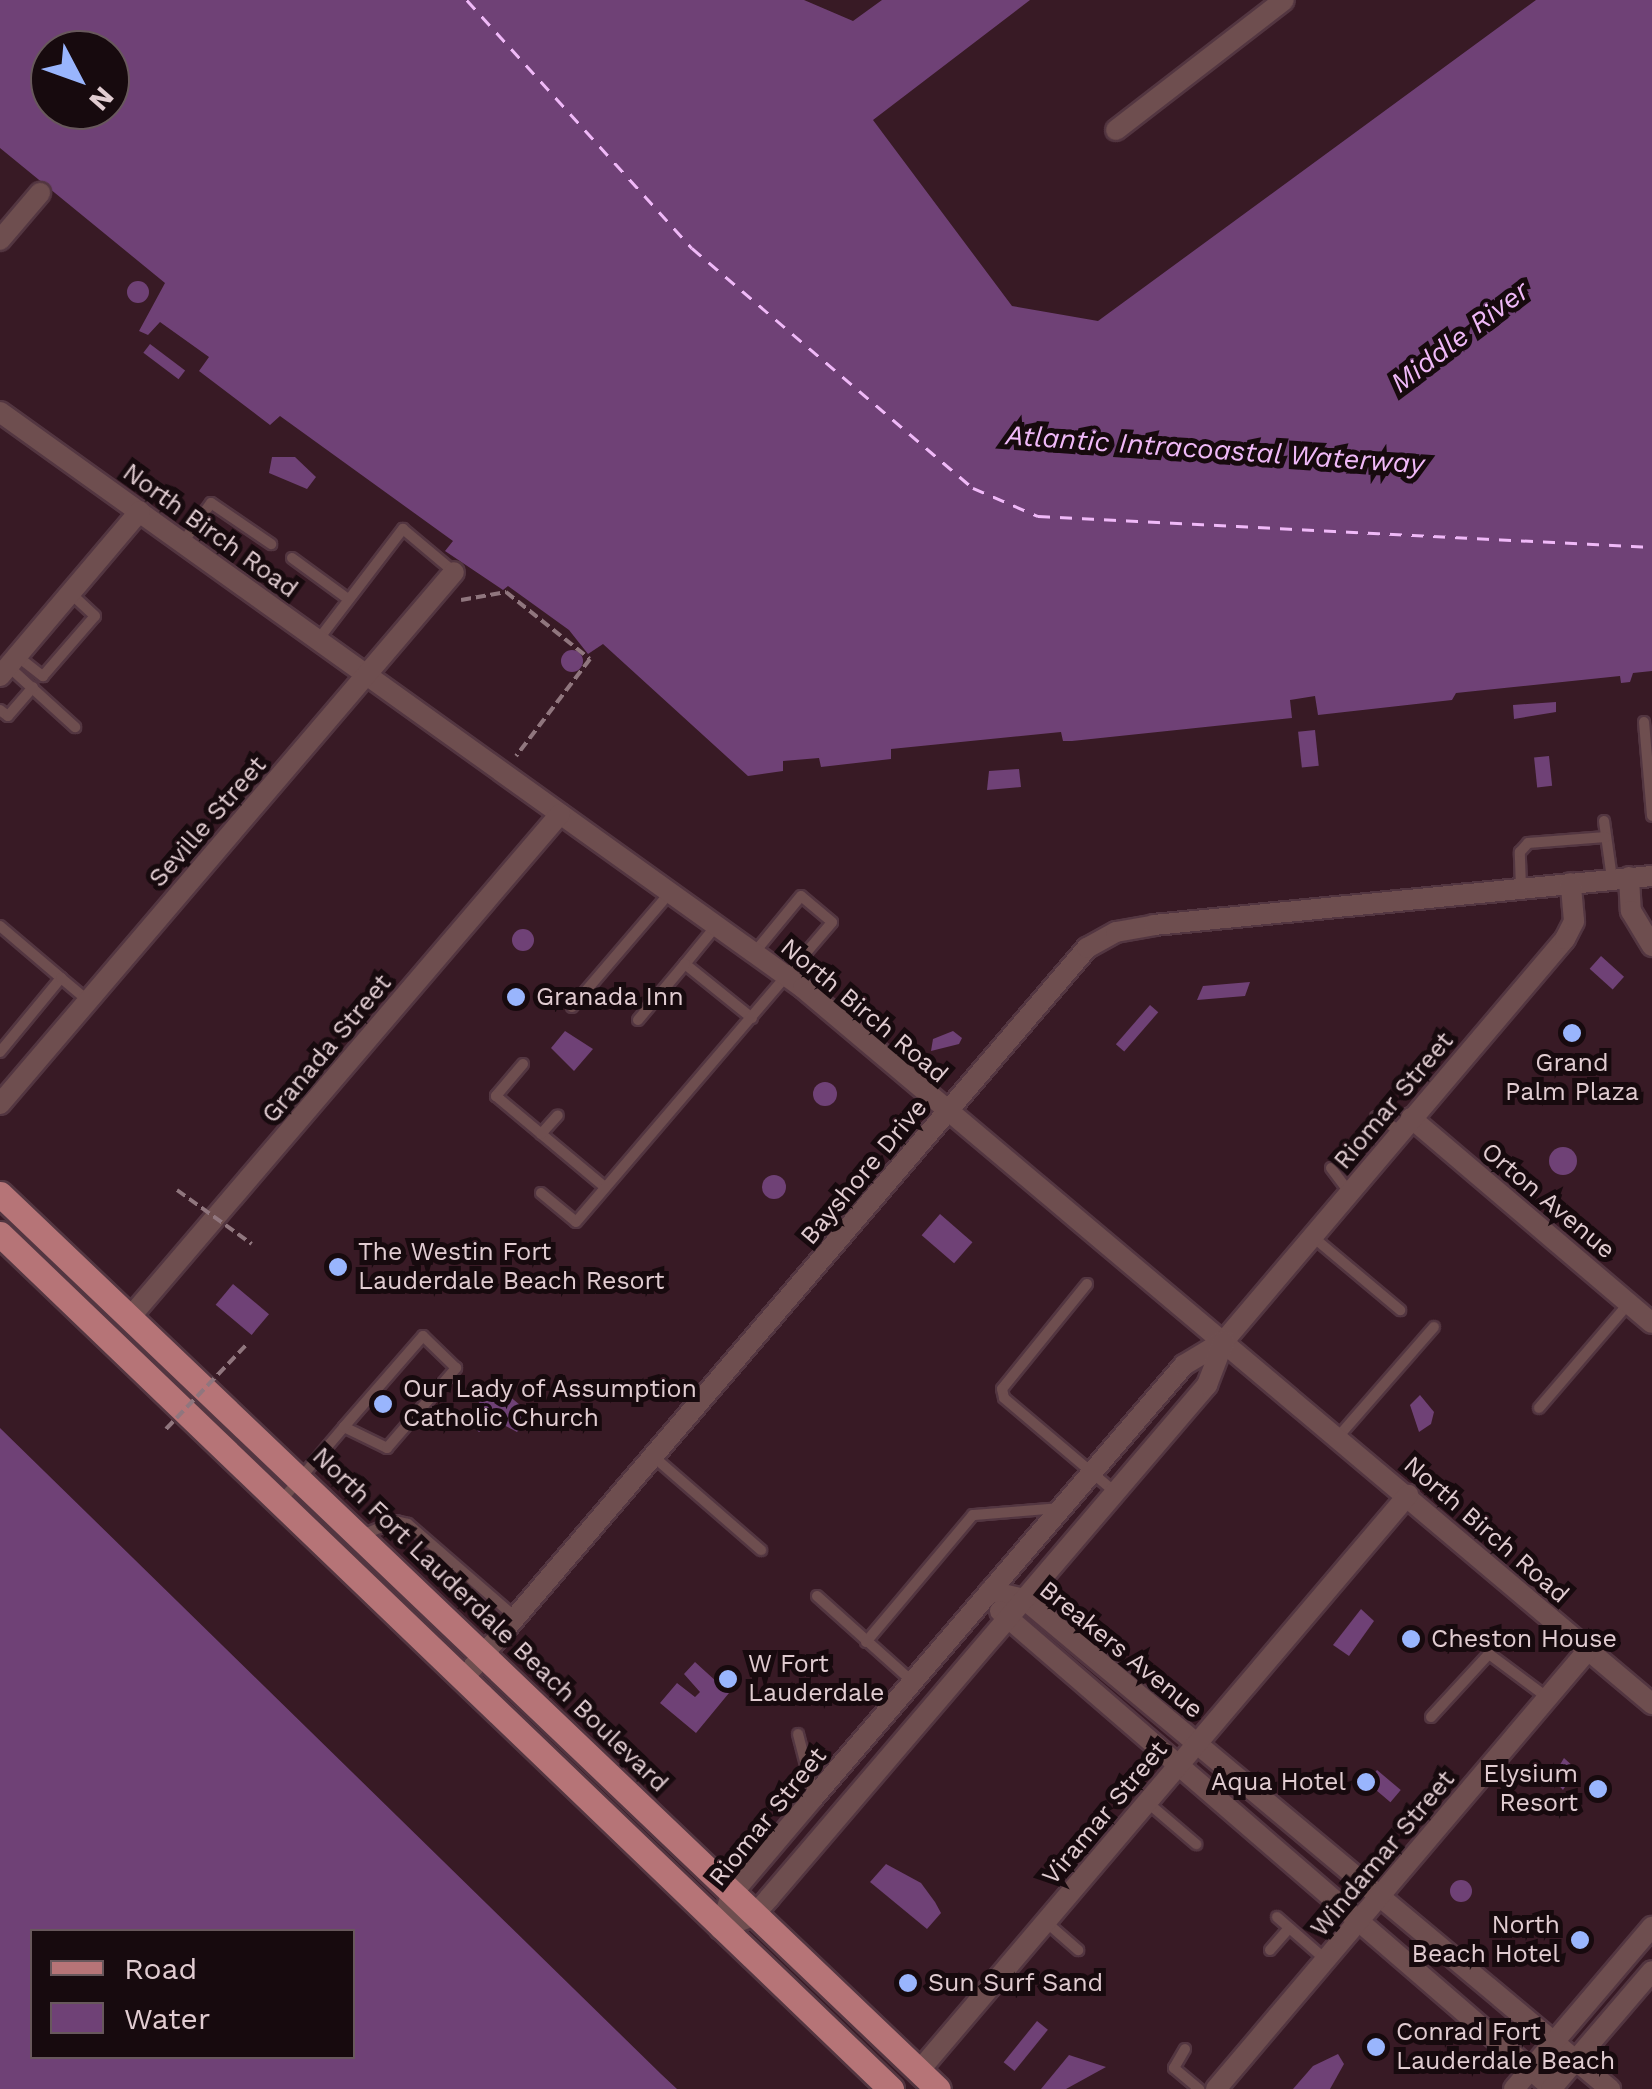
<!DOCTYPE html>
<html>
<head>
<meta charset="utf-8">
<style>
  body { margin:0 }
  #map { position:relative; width:1652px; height:2089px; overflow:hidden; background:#381a25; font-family:"Work Sans",sans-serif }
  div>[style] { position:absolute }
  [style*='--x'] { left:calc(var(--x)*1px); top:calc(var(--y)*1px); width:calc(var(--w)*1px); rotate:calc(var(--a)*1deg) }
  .water>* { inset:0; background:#6f4176; transform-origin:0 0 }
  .round { border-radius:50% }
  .ferry>* { height:2.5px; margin-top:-1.25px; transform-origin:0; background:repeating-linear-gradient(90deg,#f0b9f8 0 12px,transparent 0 22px) }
  .path>* { height:4px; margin-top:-2px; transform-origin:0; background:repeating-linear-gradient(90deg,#90767e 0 10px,transparent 0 15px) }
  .roads { filter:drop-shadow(2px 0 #533641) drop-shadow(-2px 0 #533641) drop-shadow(0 2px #533641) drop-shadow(0 -2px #533641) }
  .lane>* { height:10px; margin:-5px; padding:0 5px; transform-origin:5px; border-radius:5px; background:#6e4e4f }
  .street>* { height:20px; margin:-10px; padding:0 10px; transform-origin:10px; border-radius:10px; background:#6e4e4f }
  .primary>* { height:25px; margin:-12.5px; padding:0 12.5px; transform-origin:12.5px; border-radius:12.5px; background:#b67477 }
  .path-bridge>* { height:4px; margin-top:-2px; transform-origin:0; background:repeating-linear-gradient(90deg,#90767e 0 10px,transparent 0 15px) }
  .dots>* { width:28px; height:28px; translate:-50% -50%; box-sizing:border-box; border:5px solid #170a0e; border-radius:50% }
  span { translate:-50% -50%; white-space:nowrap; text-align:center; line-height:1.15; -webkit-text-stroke:10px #170a0e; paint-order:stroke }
  .street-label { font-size:25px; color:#e1ccd1 }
  .poi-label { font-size:25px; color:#e1ccd1 }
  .left { translate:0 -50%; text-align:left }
  .right { translate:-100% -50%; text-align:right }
  .water-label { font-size:28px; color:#f0b9f8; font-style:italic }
  .legend { position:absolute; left:30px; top:1929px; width:325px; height:130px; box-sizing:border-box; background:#170a0e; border:2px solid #68585c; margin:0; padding:12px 18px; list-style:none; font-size:30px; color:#e1ccd1 }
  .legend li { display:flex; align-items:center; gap:20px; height:50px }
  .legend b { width:50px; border:2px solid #68585c }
  .north { position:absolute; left:30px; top:30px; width:100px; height:100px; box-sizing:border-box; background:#170a0e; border:2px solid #68585c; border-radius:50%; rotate:131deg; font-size:28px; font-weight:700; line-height:40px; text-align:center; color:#e1ccd1 }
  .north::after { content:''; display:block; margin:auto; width:35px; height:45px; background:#99b5fd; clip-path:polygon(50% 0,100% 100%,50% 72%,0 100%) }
</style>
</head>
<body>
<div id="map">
  <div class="water">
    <i style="clip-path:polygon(evenodd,0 0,804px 0,853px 21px,882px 0,1030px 0,873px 120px,1012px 306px,1098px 321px,1536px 0,1652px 0,1652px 671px,1633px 673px,1630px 682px,1621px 683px,1620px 676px,1456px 693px,1452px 700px,1318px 715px,1315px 696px,1290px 700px,1292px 718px,1072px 741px,1063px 741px,1061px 732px,891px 749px,891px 759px,821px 767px,819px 758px,783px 761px,783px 771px,748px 776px,603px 644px,588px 654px,569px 630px,508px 586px,503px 590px,445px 551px,453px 541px,280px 416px,270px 425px,199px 371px,209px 357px,160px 322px,148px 335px,139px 331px,165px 283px,0 148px,0 0,50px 50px,110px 50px,110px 110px,50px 110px,50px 50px)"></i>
    <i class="round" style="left:127px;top:281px;width:22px;height:22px"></i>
    <i style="left:150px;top:344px;width:44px;height:11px;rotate:37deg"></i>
    <i style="clip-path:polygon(272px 457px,295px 457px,316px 477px,307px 489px,269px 473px)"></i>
    <i class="round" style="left:561px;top:650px;width:22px;height:22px"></i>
    <i style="clip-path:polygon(1556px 702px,1556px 712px,1514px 719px,1513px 705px)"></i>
    <i style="left:1315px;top:730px;width:36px;height:17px;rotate:84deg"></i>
    <i style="left:1549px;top:756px;width:30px;height:15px;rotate:84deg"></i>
    <i style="clip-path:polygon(1019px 769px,1021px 787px,987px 790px,989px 771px)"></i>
    <i class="round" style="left:512px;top:929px;width:22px;height:22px"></i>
    <i style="left:1601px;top:956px;width:31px;height:17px;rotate:42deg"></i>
    <i style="clip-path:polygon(1250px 982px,1245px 996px,1197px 1000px,1203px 986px)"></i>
    <i style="left:1150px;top:1005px;width:11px;height:52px;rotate:41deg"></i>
    <i style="clip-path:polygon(565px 1031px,593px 1049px,574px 1071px,551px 1048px)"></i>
    <i style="clip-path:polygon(953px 1031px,962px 1038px,959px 1044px,931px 1051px,933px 1039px)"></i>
    <i class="round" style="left:813px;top:1082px;width:24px;height:24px"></i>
    <i class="round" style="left:1549px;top:1147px;width:28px;height:28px"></i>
    <i class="round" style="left:762px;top:1175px;width:24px;height:24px"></i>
    <i style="left:940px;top:1214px;width:43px;height:28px;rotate:41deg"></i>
    <i style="left:233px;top:1284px;width:47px;height:27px;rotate:40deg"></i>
    <i style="clip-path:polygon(495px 1384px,532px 1415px,517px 1432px,496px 1421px,479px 1432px,464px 1420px)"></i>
    <i style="clip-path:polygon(1420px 1395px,1434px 1412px,1431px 1424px,1419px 1432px,1410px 1405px)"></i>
    <i style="clip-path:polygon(evenodd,0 1428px,661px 2074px,677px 2089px,0 2089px,0 1428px,32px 1932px,352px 1932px,352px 2056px,32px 2056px,32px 1932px)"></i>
    <i style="clip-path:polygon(1361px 1609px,1374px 1621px,1349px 1656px,1333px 1645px)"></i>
    <i style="clip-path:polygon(695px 1662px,729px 1693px,696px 1733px,660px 1703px,677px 1683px,695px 1697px,700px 1692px,684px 1674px)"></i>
    <i style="clip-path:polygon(1564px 1758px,1576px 1769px,1563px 1790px,1552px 1778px)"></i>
    <i style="left:1377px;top:1770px;width:31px;height:16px;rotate:40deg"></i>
    <i style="clip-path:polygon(886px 1864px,921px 1883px,935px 1902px,941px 1913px,927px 1929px,870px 1882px)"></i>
    <i class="round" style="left:1450px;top:1880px;width:22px;height:22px"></i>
    <i style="left:1037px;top:2021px;width:14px;height:53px;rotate:39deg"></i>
    <i style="clip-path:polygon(1338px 2054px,1344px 2064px,1330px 2089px,1293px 2089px,1313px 2066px)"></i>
    <i style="clip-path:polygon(1069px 2055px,1106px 2067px,1066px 2089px,1041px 2089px)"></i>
  </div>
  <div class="ferry">
    <i style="--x:467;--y:0;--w:335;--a:47.8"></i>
    <i style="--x:692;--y:248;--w:370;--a:40.5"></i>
    <i style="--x:973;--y:488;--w:71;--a:23.3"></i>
    <i style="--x:1038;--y:516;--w:615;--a:2.89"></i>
  </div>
  <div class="path">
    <i style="--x:461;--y:600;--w:46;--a:-10.1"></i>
    <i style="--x:506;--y:592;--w:107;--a:38.6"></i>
    <i style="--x:590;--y:659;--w:122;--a:127.3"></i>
  </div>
  <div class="roads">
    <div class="lane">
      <i style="--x:183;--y:542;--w:48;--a:-54.3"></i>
      <i style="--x:211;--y:503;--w:73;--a:34.3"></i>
      <i style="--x:292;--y:558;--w:69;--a:36.2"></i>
      <i style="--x:318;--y:640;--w:140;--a:-52.6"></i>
      <i style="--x:403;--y:529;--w:67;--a:40.1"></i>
      <i style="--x:17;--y:656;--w:33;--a:38"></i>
      <i style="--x:43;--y:676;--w:79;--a:-49.1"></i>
      <i style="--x:95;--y:616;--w:33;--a:-137"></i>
      <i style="--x:8;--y:666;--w:91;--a:42.3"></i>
      <i style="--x:0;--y:710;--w:10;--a:37"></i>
      <i style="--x:8;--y:716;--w:38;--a:-49"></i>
      <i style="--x:1644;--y:722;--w:94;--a:85.1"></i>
      <i style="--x:1604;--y:821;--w:59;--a:82.1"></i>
      <i style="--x:1521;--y:888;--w:36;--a:-92"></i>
      <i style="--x:1520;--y:852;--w:12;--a:-48"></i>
      <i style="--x:1528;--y:843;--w:78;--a:-4.4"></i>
      <i style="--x:0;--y:926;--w:80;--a:40.4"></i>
      <i style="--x:716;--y:926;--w:49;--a:129.2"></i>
      <i style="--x:685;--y:964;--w:86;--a:38.9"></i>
      <i style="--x:572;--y:1007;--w:149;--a:-49.4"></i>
      <i style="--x:638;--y:1020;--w:73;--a:-50"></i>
      <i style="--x:0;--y:1052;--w:96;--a:-50.5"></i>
      <i style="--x:61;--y:978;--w:35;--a:40"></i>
      <i style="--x:523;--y:1064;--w:42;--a:130.2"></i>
      <i style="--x:496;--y:1096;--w:142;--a:39.9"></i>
      <i style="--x:1376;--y:1117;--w:29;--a:29"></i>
      <i style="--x:541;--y:1134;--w:25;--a:-48"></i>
      <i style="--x:1331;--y:1168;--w:30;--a:53"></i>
      <i style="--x:541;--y:1193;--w:45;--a:39.6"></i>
      <i style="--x:576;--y:1222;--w:394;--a:-49.5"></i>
      <i style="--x:832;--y:922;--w:40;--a:-140"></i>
      <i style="--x:801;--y:896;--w:74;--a:129.5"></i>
      <i style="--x:1313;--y:1237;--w:114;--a:40"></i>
      <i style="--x:1087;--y:1284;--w:135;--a:129"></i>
      <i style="--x:1002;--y:1389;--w:9;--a:77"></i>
      <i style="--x:1004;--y:1398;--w:145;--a:40.3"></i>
      <i style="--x:1539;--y:1408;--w:138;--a:-49.4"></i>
      <i style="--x:1338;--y:1437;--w:146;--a:-48.9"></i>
      <i style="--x:654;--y:1457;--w:142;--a:41"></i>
      <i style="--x:281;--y:1501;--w:97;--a:-49.6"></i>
      <i style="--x:344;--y:1427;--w:48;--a:26"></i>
      <i style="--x:387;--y:1448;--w:106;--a:-49.2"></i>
      <i style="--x:456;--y:1368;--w:46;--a:-135.9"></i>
      <i style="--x:423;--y:1336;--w:121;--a:131"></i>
      <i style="--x:362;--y:1535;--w:37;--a:-22"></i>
      <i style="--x:396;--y:1521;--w:12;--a:14"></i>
      <i style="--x:408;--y:1524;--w:143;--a:41"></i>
      <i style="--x:817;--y:1596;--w:129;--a:41.9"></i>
      <i style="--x:866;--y:1642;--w:166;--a:-49.9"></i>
      <i style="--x:973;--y:1515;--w:87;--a:-4.6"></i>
      <i style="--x:1431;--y:1717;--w:86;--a:-47.4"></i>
      <i style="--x:1489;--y:1654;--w:74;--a:36.7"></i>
      <i style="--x:798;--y:1734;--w:64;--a:75.5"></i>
      <i style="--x:1147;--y:1802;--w:65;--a:40.6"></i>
      <i style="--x:1277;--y:1917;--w:64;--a:41.2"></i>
      <i style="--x:1046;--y:1922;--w:43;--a:41.2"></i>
      <i style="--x:1270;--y:1950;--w:29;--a:-49"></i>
      <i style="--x:1185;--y:2049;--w:22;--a:120"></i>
      <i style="--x:1174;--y:2068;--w:33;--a:40"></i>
    </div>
    <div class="street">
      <i style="--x:1116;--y:130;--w:212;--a:-37.7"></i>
      <i style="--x:0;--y:240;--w:62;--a:-49.6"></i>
      <i style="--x:0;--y:412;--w:988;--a:35.65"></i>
      <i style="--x:803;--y:988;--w:1111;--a:40.14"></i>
      <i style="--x:0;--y:676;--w:216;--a:-49.7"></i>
      <i style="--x:1629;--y:877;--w:34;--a:87"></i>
      <i style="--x:1631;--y:911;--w:41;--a:59"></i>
      <i style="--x:0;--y:1104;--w:699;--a:-49.52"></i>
      <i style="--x:1411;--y:1118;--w:316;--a:40.4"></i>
      <i style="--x:132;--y:1315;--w:659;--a:-49.49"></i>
      <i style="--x:990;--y:1591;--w:35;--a:13"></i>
      <i style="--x:1024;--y:1599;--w:764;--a:39.9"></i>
      <i style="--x:1000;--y:1611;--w:731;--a:40.84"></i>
      <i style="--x:462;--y:1680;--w:963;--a:-49.51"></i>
      <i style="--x:1087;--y:948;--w:33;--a:-29"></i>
      <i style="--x:1116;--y:932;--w:39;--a:-10"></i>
      <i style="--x:1154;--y:925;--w:500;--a:-5.62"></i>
      <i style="--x:720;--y:1929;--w:36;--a:-72"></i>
      <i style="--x:731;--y:1895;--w:128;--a:-49.7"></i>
      <i style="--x:814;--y:1797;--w:569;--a:-49.42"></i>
      <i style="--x:1184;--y:1365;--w:47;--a:-31"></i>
      <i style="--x:1224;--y:1341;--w:527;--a:-49.69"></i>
      <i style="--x:1565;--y:939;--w:20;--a:-63"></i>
      <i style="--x:1574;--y:921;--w:38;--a:-95"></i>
      <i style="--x:720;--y:1929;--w:35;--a:-22"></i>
      <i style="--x:753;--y:1916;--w:24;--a:-48"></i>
      <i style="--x:769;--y:1898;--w:675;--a:-49.51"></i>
      <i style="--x:1207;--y:1385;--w:47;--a:-68.9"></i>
      <i style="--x:919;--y:2071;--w:756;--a:-49.67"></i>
      <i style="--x:1216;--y:2089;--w:575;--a:-49.72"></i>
      <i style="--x:1514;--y:2089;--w:213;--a:-49.6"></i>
      <i style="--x:1551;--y:2089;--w:155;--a:-49.4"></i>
    </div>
    <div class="primary">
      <i style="--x:0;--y:1194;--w:1296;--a:43.66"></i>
      <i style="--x:0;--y:1234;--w:1235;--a:43.82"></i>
    </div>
  </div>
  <div class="path-bridge">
    <i style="--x:177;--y:1190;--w:92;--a:35.8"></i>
    <i style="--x:166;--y:1429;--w:117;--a:-46.4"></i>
  </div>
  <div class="dots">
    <i style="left:516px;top:997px;background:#99b5fd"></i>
    <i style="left:1572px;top:1033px;background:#99b5fd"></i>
    <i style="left:338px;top:1267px;background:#99b5fd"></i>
    <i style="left:383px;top:1404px;background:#99b5fd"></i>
    <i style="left:1411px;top:1639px;background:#99b5fd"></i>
    <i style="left:728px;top:1679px;background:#99b5fd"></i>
    <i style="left:1366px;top:1782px;background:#99b5fd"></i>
    <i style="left:1598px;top:1789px;background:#99b5fd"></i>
    <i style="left:1580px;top:1940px;background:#99b5fd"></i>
    <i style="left:908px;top:1983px;background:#99b5fd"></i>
    <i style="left:1376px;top:2047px;background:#99b5fd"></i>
  </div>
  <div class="street-label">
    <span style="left:210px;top:531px;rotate:36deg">North Birch Road</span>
    <span style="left:208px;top:822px;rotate:-49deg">Seville Street</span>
    <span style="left:864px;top:1011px;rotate:40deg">North Birch Road</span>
    <span style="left:327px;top:1049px;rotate:-50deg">Granada Street</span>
    <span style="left:1394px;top:1101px;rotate:-50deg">Riomar Street</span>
    <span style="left:864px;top:1172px;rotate:-50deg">Bayshore Drive</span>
    <span style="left:1548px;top:1201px;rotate:40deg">Orton Avenue</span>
    <span style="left:1486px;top:1530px;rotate:41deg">North Birch Road</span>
    <span style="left:490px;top:1620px;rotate:44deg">North Fort Lauderdale Beach Boulevard</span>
    <span style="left:1121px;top:1650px;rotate:39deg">Breakers Avenue</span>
    <span style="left:1105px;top:1813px;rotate:-50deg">Viramar Street</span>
    <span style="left:768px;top:1817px;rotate:-51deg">Riomar Street</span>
    <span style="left:1383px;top:1854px;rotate:-50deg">Windamar Street</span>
  </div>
  <div class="poi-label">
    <span class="left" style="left:536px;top:997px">Granada Inn</span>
    <span style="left:1572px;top:1078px">Grand<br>Palm Plaza</span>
    <span class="left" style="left:358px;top:1267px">The Westin Fort<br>Lauderdale Beach Resort</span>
    <span class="left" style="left:403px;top:1404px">Our Lady of Assumption<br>Catholic Church</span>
    <span class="left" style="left:1431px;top:1639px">Cheston House</span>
    <span class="left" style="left:748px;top:1679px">W Fort<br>Lauderdale</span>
    <span class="right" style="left:1578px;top:1789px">Elysium<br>Resort</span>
    <span class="right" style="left:1346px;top:1782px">Aqua Hotel</span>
    <span class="right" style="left:1560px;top:1940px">North<br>Beach Hotel</span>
    <span class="left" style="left:928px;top:1983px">Sun Surf Sand</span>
    <span class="left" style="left:1396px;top:2047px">Conrad Fort<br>Lauderdale Beach</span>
  </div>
  <div class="water-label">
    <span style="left:1460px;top:337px;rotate:-37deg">Middle River</span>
    <span style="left:1215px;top:450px;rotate:4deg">Atlantic Intracoastal Waterway</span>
  </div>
  <ul class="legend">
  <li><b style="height:12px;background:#b67477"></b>Road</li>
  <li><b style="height:28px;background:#6f4176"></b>Water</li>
  </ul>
  <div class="north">N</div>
</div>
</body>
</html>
